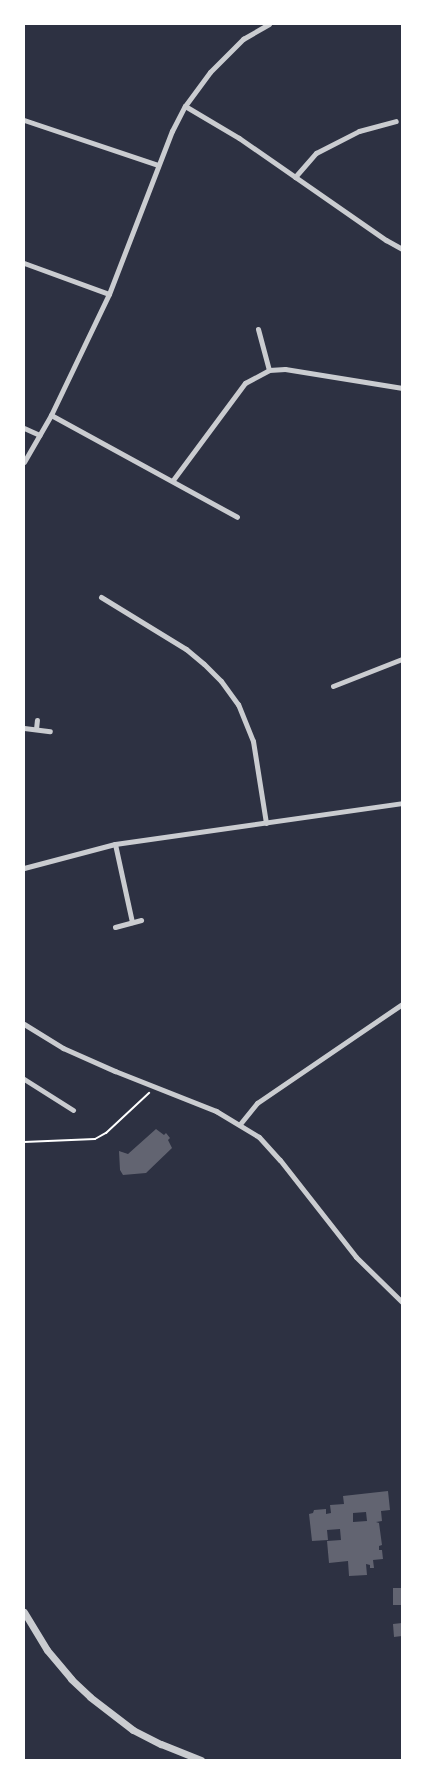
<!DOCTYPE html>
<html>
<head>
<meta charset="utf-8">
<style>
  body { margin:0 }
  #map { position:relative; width:426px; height:1784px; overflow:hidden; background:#2d3142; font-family:Figtree,sans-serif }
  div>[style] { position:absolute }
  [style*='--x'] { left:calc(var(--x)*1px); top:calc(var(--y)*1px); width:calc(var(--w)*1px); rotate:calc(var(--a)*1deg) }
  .building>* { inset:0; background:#626471; transform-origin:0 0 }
  .path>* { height:2px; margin:-1px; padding:0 1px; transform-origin:1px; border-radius:1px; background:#fff }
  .minor>* { height:5px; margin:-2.5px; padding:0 2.5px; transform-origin:2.5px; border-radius:2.5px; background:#caccd0 }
  .tertiary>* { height:7px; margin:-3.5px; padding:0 3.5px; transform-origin:3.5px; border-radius:3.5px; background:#caccd0 }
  span { translate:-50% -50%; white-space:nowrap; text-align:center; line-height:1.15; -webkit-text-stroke:5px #fff; paint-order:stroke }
  .frame { position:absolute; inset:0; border:25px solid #fff; pointer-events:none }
</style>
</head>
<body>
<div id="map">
  <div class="building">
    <i style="clip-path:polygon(156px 1129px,164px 1135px,166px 1133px,170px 1138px,168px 1140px,172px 1148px,146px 1173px,123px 1175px,120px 1170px,119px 1151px,128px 1154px)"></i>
    <i style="clip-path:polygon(evenodd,388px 1491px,390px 1510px,381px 1511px,382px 1521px,376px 1522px,379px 1523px,382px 1545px,379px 1546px,379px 1550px,382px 1550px,383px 1559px,373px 1560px,374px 1568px,370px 1568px,370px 1565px,366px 1564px,367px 1575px,349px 1576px,348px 1561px,329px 1563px,327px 1541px,341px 1540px,340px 1529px,327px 1530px,328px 1540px,312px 1541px,309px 1514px,313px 1513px,314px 1510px,326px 1509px,326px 1514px,331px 1513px,330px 1505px,344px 1504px,343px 1496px,388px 1491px,366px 1512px,367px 1521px,353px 1522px,353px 1513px,366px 1512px)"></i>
    <i style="left:393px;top:1588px;width:9px;height:17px"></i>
    <i style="clip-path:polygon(402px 1623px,402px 1636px,394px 1637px,393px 1624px)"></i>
  </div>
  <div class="path">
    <i style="--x:24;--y:1142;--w:71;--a:-2.4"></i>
    <i style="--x:95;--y:1139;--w:13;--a:-29"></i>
    <i style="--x:106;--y:1133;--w:59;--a:-42.9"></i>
  </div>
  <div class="minor">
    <i style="--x:185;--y:106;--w:63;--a:30.7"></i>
    <i style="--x:239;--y:138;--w:179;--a:34.8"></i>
    <i style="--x:386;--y:240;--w:18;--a:29"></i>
    <i style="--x:24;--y:120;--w:141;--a:18.6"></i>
    <i style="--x:295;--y:177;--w:32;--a:-49"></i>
    <i style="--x:316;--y:153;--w:48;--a:-27.1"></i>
    <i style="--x:359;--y:131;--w:38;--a:-15"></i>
    <i style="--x:24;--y:263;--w:90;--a:20"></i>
    <i style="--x:258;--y:329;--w:42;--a:75"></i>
    <i style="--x:51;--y:415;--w:212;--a:28.7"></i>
    <i style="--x:24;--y:428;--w:17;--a:24"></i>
    <i style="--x:24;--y:462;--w:54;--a:-60.1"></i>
    <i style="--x:51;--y:415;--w:134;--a:-64.4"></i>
    <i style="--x:109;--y:294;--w:175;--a:-68.9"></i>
    <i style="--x:172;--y:131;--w:28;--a:-63"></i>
    <i style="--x:185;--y:106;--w:42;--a:-53.7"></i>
    <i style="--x:210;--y:72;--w:47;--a:-45"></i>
    <i style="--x:243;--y:39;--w:30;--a:-30"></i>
    <i style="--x:173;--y:480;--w:121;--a:-53.4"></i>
    <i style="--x:245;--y:383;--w:27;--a:-28"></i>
    <i style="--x:269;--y:370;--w:16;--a:-4"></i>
    <i style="--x:285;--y:369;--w:119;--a:9.2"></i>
    <i style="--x:101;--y:597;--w:100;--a:31.5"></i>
    <i style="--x:186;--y:649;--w:23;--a:40"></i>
    <i style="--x:204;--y:664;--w:24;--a:45"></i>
    <i style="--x:221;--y:681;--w:29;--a:54"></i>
    <i style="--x:238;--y:704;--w:40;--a:68"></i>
    <i style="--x:253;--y:741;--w:83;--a:81"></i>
    <i style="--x:333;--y:686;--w:74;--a:-21.4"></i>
    <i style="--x:24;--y:728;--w:26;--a:7"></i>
    <i style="--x:36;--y:729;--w:9;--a:-84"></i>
    <i style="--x:115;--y:844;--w:80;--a:77.7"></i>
    <i style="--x:24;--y:868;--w:94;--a:-14.8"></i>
    <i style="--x:115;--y:844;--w:290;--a:-8.1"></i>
    <i style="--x:115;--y:927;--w:27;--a:-15"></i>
    <i style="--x:24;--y:1024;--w:46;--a:31.6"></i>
    <i style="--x:63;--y:1048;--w:57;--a:23.9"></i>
    <i style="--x:115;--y:1071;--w:109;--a:21.6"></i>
    <i style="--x:216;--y:1111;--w:50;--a:31.2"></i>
    <i style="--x:259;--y:1137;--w:31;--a:48"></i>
    <i style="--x:280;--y:1160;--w:123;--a:51.9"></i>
    <i style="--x:356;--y:1257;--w:64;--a:44.4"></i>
    <i style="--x:24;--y:1079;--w:58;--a:32.3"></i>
    <i style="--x:240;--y:1124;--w:27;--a:-51"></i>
    <i style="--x:257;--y:1103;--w:176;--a:-34.3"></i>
  </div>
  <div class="tertiary">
    <i style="--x:24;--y:1612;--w:44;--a:58.8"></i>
    <i style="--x:47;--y:1650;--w:38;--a:50"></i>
    <i style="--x:71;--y:1679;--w:26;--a:43"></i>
    <i style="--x:90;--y:1697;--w:54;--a:37.5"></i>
    <i style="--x:133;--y:1730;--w:31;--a:27"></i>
    <i style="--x:161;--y:1744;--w:43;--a:21.8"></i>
  </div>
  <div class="frame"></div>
</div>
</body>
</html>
